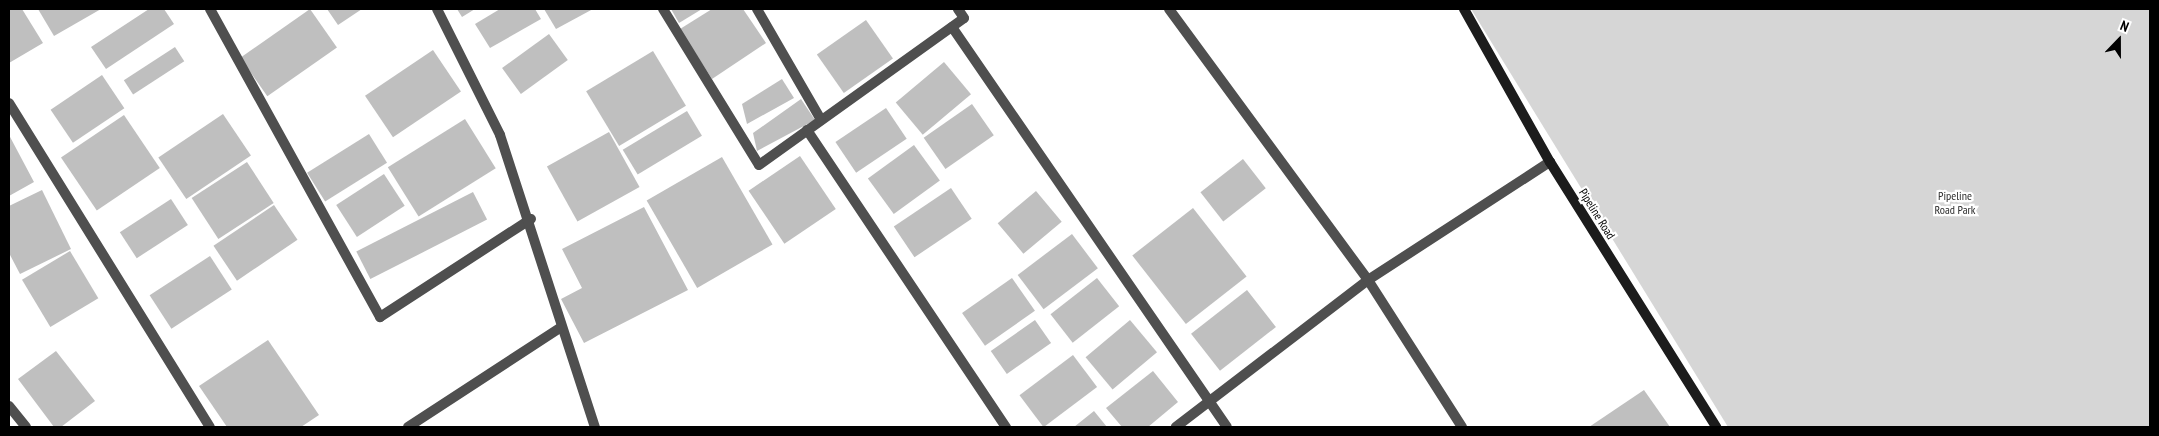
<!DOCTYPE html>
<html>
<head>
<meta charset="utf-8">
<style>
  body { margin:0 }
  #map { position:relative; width:2159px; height:436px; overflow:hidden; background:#fff; font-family:"PT Sans Narrow",sans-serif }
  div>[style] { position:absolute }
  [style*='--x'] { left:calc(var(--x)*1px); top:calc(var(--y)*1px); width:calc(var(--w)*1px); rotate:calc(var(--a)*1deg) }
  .green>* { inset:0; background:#d6d6d6 }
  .building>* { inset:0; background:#bfbfbf; transform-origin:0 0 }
  .street>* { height:10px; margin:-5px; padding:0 5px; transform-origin:5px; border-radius:5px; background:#4f4f4f }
  .secondary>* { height:10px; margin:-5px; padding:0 5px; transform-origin:5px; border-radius:5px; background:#1c1c1c }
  span { translate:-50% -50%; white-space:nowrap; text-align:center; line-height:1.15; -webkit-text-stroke:4.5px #fff; paint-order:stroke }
  .park-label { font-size:12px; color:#2d2d2d }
  .street-label { font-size:12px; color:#000 }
  .frame { position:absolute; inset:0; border:10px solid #000; pointer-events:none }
  .north { position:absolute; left:2094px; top:15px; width:50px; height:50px; -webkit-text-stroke:4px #fff; paint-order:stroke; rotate:22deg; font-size:14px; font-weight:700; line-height:20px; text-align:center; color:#000 }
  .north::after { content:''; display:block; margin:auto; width:18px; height:22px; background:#000; clip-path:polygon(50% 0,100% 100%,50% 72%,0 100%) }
</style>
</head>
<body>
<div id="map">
  <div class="green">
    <i style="clip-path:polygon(1471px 9px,2150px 9px,2150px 427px,1728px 427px)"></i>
  </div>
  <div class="building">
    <i style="clip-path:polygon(9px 9px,22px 9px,43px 43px,9px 63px)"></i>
    <i style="clip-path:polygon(38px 9px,101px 9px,54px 36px)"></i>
    <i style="clip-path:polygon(149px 9px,164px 9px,174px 24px,106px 69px,91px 47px)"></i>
    <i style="left:310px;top:9px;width:47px;height:85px;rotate:55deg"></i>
    <i style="clip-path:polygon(327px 9px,362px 9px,338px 25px)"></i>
    <i style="clip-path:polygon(457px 9px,475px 9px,462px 17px)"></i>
    <i style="clip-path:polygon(500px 9px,535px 9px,541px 19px,490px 48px,475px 24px)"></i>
    <i style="clip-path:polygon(544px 9px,593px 9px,556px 29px)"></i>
    <i style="clip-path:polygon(671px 9px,702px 9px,679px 23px)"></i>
    <i style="clip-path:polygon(712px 9px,743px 9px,766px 43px,712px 79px,680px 29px)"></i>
    <i style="left:866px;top:20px;width:47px;height:60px;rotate:55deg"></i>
    <i style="left:549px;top:34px;width:32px;height:58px;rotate:54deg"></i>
    <i style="left:175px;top:47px;width:17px;height:61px;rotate:57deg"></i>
    <i style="left:433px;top:50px;width:50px;height:82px;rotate:56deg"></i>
    <i style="left:653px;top:51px;width:64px;height:78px;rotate:59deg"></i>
    <i style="left:944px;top:62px;width:42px;height:63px;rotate:50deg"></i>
    <i style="left:102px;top:75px;width:40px;height:62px;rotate:56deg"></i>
    <i style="clip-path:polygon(782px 79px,794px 98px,747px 124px,742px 104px)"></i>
    <i style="clip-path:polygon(801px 99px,815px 120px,757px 151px,753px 133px)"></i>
    <i style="left:972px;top:104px;width:38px;height:59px;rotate:55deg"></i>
    <i style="left:886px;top:108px;width:37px;height:61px;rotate:56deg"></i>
    <i style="left:687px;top:111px;width:29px;height:75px;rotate:59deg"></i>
    <i style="left:223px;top:114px;width:50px;height:78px;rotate:56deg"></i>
    <i style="left:124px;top:115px;width:64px;height:76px;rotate:56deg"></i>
    <i style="left:465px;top:119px;width:58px;height:91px;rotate:58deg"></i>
    <i style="left:609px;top:132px;width:63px;height:71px;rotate:61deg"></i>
    <i style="left:369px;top:134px;width:34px;height:73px;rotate:58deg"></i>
    <i style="clip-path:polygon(9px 135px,34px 182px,9px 196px)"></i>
    <i style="left:914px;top:145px;width:44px;height:57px;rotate:54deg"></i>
    <i style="left:800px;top:156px;width:64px;height:62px;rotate:56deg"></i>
    <i style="left:722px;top:157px;width:101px;height:87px;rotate:60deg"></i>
    <i style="left:1243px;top:159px;width:37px;height:54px;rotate:52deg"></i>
    <i style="left:247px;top:162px;width:49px;height:66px;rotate:57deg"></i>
    <i style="left:384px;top:174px;width:38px;height:57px;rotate:57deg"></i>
    <i style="left:951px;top:188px;width:37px;height:69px;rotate:56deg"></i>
    <i style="clip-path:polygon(42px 190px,71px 249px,20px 274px,9px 253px,9px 206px)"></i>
    <i style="left:1036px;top:191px;width:40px;height:50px;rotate:50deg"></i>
    <i style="left:473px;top:192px;width:31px;height:131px;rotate:63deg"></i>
    <i style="left:171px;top:199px;width:31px;height:61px;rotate:57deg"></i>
    <i style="left:274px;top:205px;width:42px;height:73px;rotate:56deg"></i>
    <i style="clip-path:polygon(644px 207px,688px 290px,584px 343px,561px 299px,582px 288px,562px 249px)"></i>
    <i style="left:1193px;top:208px;width:87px;height:77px;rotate:52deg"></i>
    <i style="left:1072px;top:234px;width:43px;height:68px;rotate:53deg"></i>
    <i style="left:70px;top:251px;width:55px;height:56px;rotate:59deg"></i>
    <i style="left:210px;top:256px;width:40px;height:72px;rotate:57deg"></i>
    <i style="left:1012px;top:278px;width:40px;height:61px;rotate:55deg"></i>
    <i style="left:1097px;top:278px;width:36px;height:59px;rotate:52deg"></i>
    <i style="left:1247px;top:290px;width:47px;height:71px;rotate:52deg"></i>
    <i style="left:1035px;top:320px;width:28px;height:54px;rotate:55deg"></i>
    <i style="left:1130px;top:320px;width:42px;height:58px;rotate:50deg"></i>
    <i style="clip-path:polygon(268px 340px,319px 415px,301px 427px,227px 427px,199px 386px)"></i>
    <i style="clip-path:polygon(56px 351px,95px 401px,61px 427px,54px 427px,18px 379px)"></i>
    <i style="left:1073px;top:355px;width:40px;height:67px;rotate:53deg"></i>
    <i style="clip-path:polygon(1153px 371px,1178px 402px,1148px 427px,1122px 427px,1106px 408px)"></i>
    <i style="clip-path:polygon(1644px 390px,1670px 427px,1589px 427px)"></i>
    <i style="clip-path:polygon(1094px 411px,1107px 427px,1074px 427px)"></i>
  </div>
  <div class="street">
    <i style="--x:210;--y:9;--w:352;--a:61.1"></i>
    <i style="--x:380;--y:317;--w:180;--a:-33"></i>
    <i style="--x:437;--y:9;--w:141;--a:63.4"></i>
    <i style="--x:500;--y:135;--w:307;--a:72"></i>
    <i style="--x:663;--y:9;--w:183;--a:58.4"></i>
    <i style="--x:759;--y:165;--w:252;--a:-35.6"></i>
    <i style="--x:964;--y:18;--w:11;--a:-124"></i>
    <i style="--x:757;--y:9;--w:128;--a:60"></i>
    <i style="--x:1169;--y:9;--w:336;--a:53.7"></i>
    <i style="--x:1368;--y:280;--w:242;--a:142.6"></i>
    <i style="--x:952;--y:27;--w:485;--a:55.5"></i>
    <i style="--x:9;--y:103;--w:381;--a:58.2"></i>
    <i style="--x:807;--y:130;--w:358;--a:56.2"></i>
    <i style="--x:9;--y:406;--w:27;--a:51"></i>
    <i style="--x:408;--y:427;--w:181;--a:-33.1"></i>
    <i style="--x:1462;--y:427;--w:174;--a:-122.6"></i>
    <i style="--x:1368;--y:280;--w:217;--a:-33"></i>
  </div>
  <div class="secondary">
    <i style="--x:1464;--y:9;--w:176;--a:60.7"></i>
    <i style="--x:1550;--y:162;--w:313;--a:57.9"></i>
  </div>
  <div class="park-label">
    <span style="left:1955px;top:203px">Pipeline<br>Road Park</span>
  </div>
  <div class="street-label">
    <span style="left:1597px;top:214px;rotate:58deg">Pipeline Road</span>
  </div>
  <div class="frame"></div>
  <div class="north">N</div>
</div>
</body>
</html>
